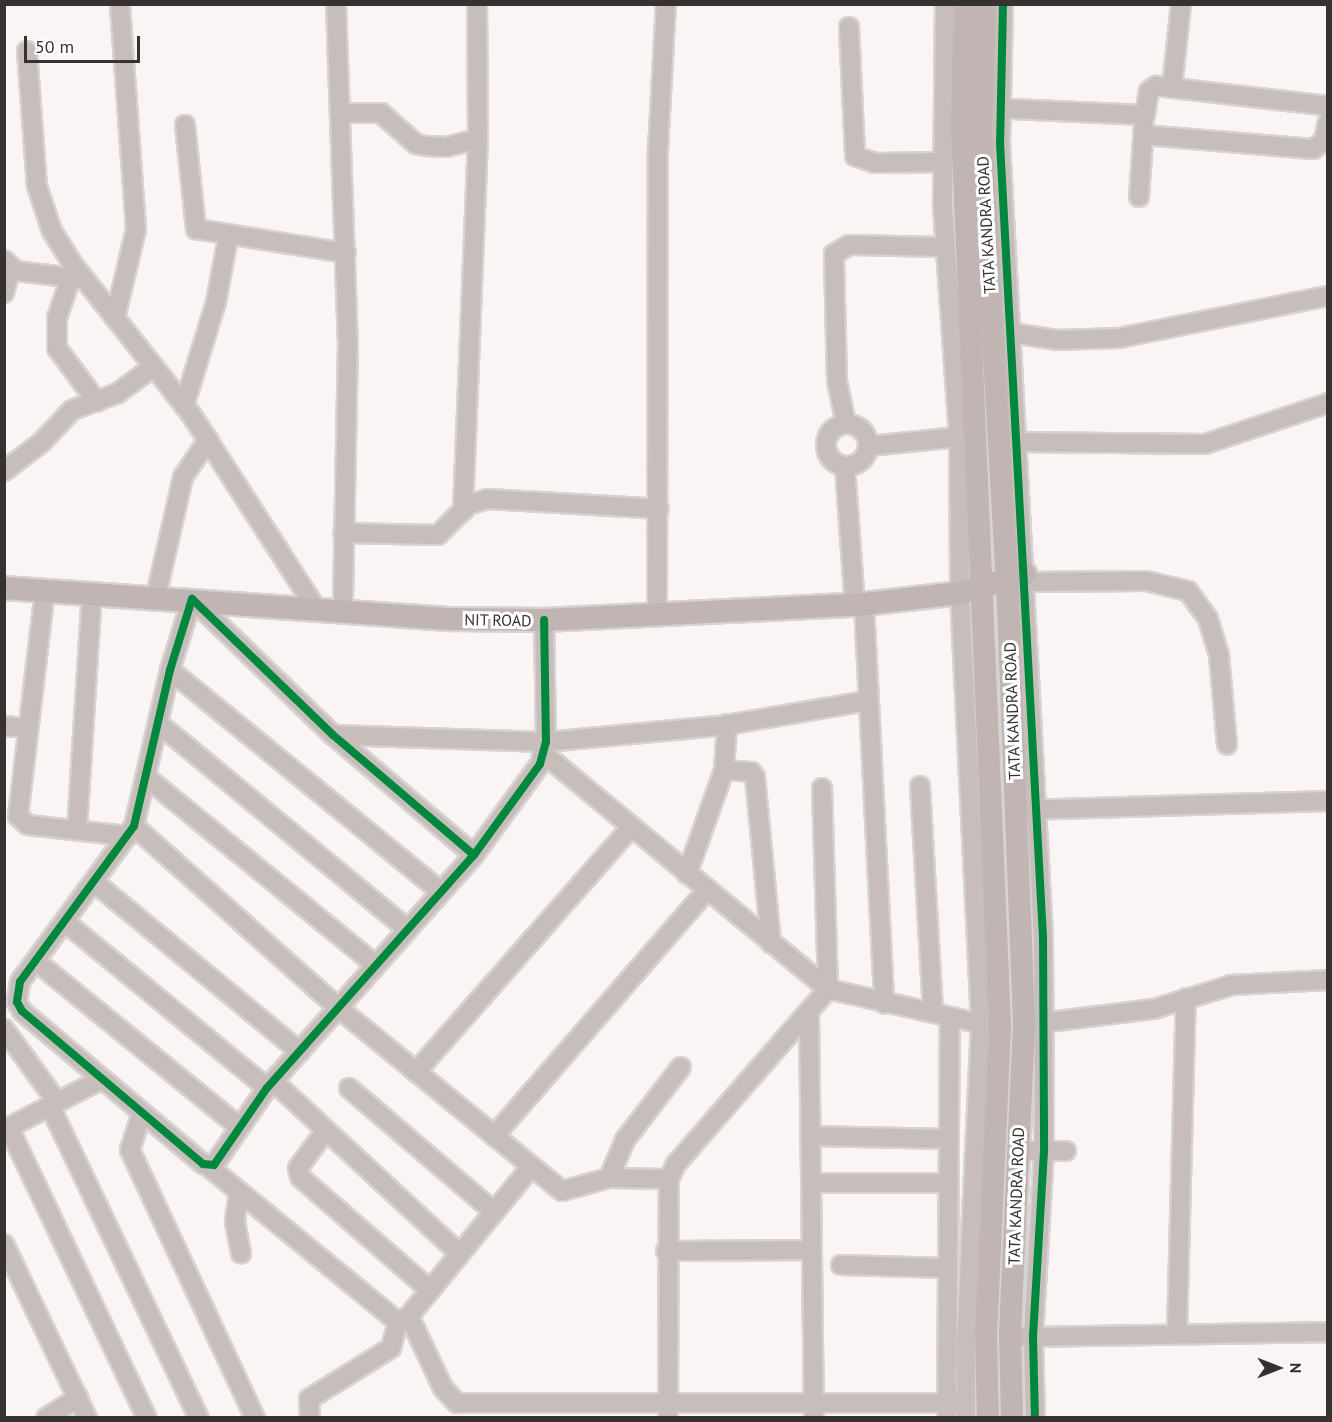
<!DOCTYPE html>
<html>
<head>
<meta charset="utf-8">
<style>
  body { margin:0 }
  #map { position:relative; width:1332px; height:1422px; overflow:hidden; background:#faf5f4; font-family:"PT Sans",sans-serif }
  div>[style] { position:absolute }
  [style*='--x'] { left:calc(var(--x)*1px); top:calc(var(--y)*1px); width:calc(var(--w)*1px); rotate:calc(var(--a)*1deg) }
  .roads { filter:drop-shadow(2px 0 #d6d3d2) drop-shadow(-2px 0 #d6d3d2) drop-shadow(0 2px #d6d3d2) drop-shadow(0 -2px #d6d3d2) }
  .minor>* { height:18px; margin:-9px; padding:0 9px; transform-origin:9px; border-radius:9px; background:#c7bebc }
  .minor>.ring { margin:-9px; padding:0; box-sizing:content-box; background:none; border:18px solid #c7bebc; border-radius:50% }
  .major>* { height:22px; margin:-11px; padding:0 11px; transform-origin:11px; border-radius:11px; background:#c1b5b3 }
  .cycleway>* { height:8px; margin:-4px; padding:0 4px; transform-origin:4px; border-radius:4px; background:#00873e }
  span { translate:-50% -50%; white-space:nowrap; text-align:center; line-height:1.15; -webkit-text-stroke:6px #fff; paint-order:stroke }
  .street-label { font-size:16px; color:#363232 }
  .frame { position:absolute; inset:0; border:6px solid #363232; pointer-events:none }
  .north { position:absolute; left:1248px; top:1338px; width:60px; height:60px; -webkit-text-stroke:4px #fff; paint-order:stroke; rotate:90deg; font-size:16px; font-weight:700; line-height:24px; text-align:center; color:#363232 }
  .north::after { content:''; display:block; margin:auto; width:21px; height:27px; background:#363232; clip-path:polygon(50% 0,100% 100%,50% 72%,0 100%) }
  .scale { position:absolute; left:24px; top:36px; width:116px; height:27px; box-sizing:border-box; border:3px solid #363232; border-top:0; padding-left:8px; font-size:18px; line-height:21px; white-space:nowrap; color:#363232; -webkit-text-stroke:4px #fff; paint-order:stroke }
</style>
</head>
<body>
<div id="map">
  <div class="roads">
    <div class="minor">
      <i style="--x:336;--y:4;--w:336;--a:88"></i>
      <i style="--x:348;--y:340;--w:271;--a:91.1"></i>
      <i style="--x:945;--y:4;--w:203;--a:90.6"></i>
      <i style="--x:943;--y:207;--w:230;--a:86"></i>
      <i style="--x:959;--y:436;--w:157;--a:89.6"></i>
      <i style="--x:960;--y:593;--w:432;--a:87.2"></i>
      <i style="--x:981;--y:1024;--w:313;--a:92.7"></i>
      <i style="--x:966;--y:1337;--w:81;--a:90"></i>
      <i style="--x:1003;--y:4;--w:139;--a:91.2"></i>
      <i style="--x:1000;--y:143;--w:795;--a:86.9"></i>
      <i style="--x:1043;--y:937;--w:214;--a:89.7"></i>
      <i style="--x:1044;--y:1151;--w:186;--a:93.4"></i>
      <i style="--x:1033;--y:1337;--w:81;--a:88.6"></i>
      <i style="--x:849;--y:27;--w:129;--a:87.3"></i>
      <i style="--x:855;--y:156;--w:21;--a:19"></i>
      <i style="--x:875;--y:163;--w:68;--a:-0.8"></i>
      <i style="--x:27;--y:51;--w:135;--a:85.8"></i>
      <i style="--x:37;--y:186;--w:47;--a:71.6"></i>
      <i style="--x:52;--y:231;--w:36;--a:58"></i>
      <i style="--x:71;--y:262;--w:194;--a:51.7"></i>
      <i style="--x:191;--y:414;--w:232;--a:57.3"></i>
      <i style="--x:1172;--y:88;--w:84;--a:-83.9"></i>
      <i style="--x:989;--y:108;--w:156;--a:2.6"></i>
      <i style="--x:1145;--y:115;--w:24;--a:-81"></i>
      <i style="--x:1149;--y:91;--w:9;--a:-36"></i>
      <i style="--x:1156;--y:86;--w:173;--a:6.6"></i>
      <i style="--x:341;--y:113;--w:40;--a:0"></i>
      <i style="--x:381;--y:113;--w:47;--a:41.5"></i>
      <i style="--x:416;--y:144;--w:10;--a:11"></i>
      <i style="--x:426;--y:146;--w:20;--a:3"></i>
      <i style="--x:446;--y:147;--w:33;--a:-14"></i>
      <i style="--x:185;--y:125;--w:105;--a:84"></i>
      <i style="--x:196;--y:229;--w:152;--a:9.1"></i>
      <i style="--x:1143;--y:135;--w:171;--a:4.7"></i>
      <i style="--x:1313;--y:149;--w:14;--a:-36"></i>
      <i style="--x:1324;--y:141;--w:20;--a:-79"></i>
      <i style="--x:1139;--y:197;--w:71;--a:-86"></i>
      <i style="--x:4;--y:260;--w:16;--a:43"></i>
      <i style="--x:16;--y:271;--w:66;--a:6.9"></i>
      <i style="--x:71;--y:277;--w:43;--a:108.9"></i>
      <i style="--x:57;--y:318;--w:30;--a:90"></i>
      <i style="--x:57;--y:348;--w:67;--a:53.5"></i>
      <i style="--x:4;--y:293;--w:24;--a:-75"></i>
      <i style="--x:115;--y:318;--w:91;--a:-76.7"></i>
      <i style="--x:136;--y:229;--w:226;--a:-94.1"></i>
      <i style="--x:1012;--y:333;--w:47;--a:8.7"></i>
      <i style="--x:1058;--y:340;--w:61;--a:-1.9"></i>
      <i style="--x:1119;--y:338;--w:213;--a:-11.4"></i>
      <i style="--x:184;--y:406;--w:109;--a:-72.9"></i>
      <i style="--x:216;--y:302;--w:66;--a:-79.5"></i>
      <i class="ring" style="left:826px;top:424px;width:24px;height:24px"></i>
      <i style="--x:846;--y:424;--w:44;--a:-101.8"></i>
      <i style="--x:837;--y:381;--w:127;--a:-91.4"></i>
      <i style="--x:834;--y:254;--w:17;--a:-31"></i>
      <i style="--x:849;--y:245;--w:96;--a:1.2"></i>
      <i style="--x:1018;--y:442;--w:187;--a:0.6"></i>
      <i style="--x:1205;--y:444;--w:130;--a:-18.4"></i>
      <i style="--x:869;--y:446;--w:100;--a:-5.7"></i>
      <i style="--x:845;--y:467;--w:138;--a:85.9"></i>
      <i style="--x:4;--y:471;--w:48;--a:-37.3"></i>
      <i style="--x:42;--y:442;--w:44;--a:-46.8"></i>
      <i style="--x:72;--y:410;--w:49;--a:-20.3"></i>
      <i style="--x:118;--y:393;--w:44;--a:-36.6"></i>
      <i style="--x:463;--y:511;--w:372;--a:-87.7"></i>
      <i style="--x:478;--y:139;--w:135;--a:-90.4"></i>
      <i style="--x:343;--y:533;--w:95;--a:1.2"></i>
      <i style="--x:438;--y:535;--w:42;--a:-45"></i>
      <i style="--x:468;--y:505;--w:21;--a:-17"></i>
      <i style="--x:488;--y:499;--w:171;--a:3.3"></i>
      <i style="--x:1026;--y:582;--w:120;--a:-0.5"></i>
      <i style="--x:1146;--y:581;--w:43;--a:13.4"></i>
      <i style="--x:1188;--y:591;--w:34;--a:54"></i>
      <i style="--x:1208;--y:619;--w:38;--a:73"></i>
      <i style="--x:1219;--y:655;--w:90;--a:84.9"></i>
      <i style="--x:45;--y:590;--w:228;--a:96.8"></i>
      <i style="--x:18;--y:816;--w:13;--a:42"></i>
      <i style="--x:28;--y:825;--w:100;--a:6.3"></i>
      <i style="--x:156;--y:596;--w:122;--a:-77.2"></i>
      <i style="--x:183;--y:477;--w:45;--a:-56"></i>
      <i style="--x:864;--y:604;--w:400;--a:87.1"></i>
      <i style="--x:657;--y:613;--w:463;--a:-89.9"></i>
      <i style="--x:658;--y:150;--w:146;--a:-86.9"></i>
      <i style="--x:170;--y:670;--w:349;--a:39.3"></i>
      <i style="--x:158;--y:723;--w:322;--a:39.6"></i>
      <i style="--x:727;--y:724;--w:46;--a:93.7"></i>
      <i style="--x:724;--y:770;--w:27;--a:4"></i>
      <i style="--x:751;--y:772;--w:6;--a:51"></i>
      <i style="--x:755;--y:777;--w:167;--a:84.5"></i>
      <i style="--x:4;--y:726;--w:24;--a:5"></i>
      <i style="--x:333;--y:735;--w:213;--a:1.9"></i>
      <i style="--x:546;--y:742;--w:175;--a:-5.3"></i>
      <i style="--x:720;--y:726;--w:149;--a:-9.7"></i>
      <i style="--x:544;--y:754;--w:369;--a:39.6"></i>
      <i style="--x:828;--y:989;--w:167;--a:12.8"></i>
      <i style="--x:146;--y:777;--w:297;--a:39.3"></i>
      <i style="--x:920;--y:786;--w:227;--a:86.7"></i>
      <i style="--x:1024;--y:810;--w:304;--a:-1.7"></i>
      <i style="--x:134;--y:826;--w:271;--a:41.7"></i>
      <i style="--x:336;--y:1006;--w:292;--a:39.3"></i>
      <i style="--x:562;--y:1191;--w:49;--a:-15.5"></i>
      <i style="--x:609;--y:1178;--w:60;--a:1"></i>
      <i style="--x:77;--y:830;--w:238;--a:-86.4"></i>
      <i style="--x:474;--y:855;--w:185;--a:-139.6"></i>
      <i style="--x:333;--y:735;--w:196;--a:-136"></i>
      <i style="--x:192;--y:599;--w:74;--a:107.2"></i>
      <i style="--x:170;--y:670;--w:160;--a:103"></i>
      <i style="--x:134;--y:826;--w:193;--a:126.2"></i>
      <i style="--x:20;--y:982;--w:20;--a:99"></i>
      <i style="--x:17;--y:1002;--w:10;--a:61"></i>
      <i style="--x:22;--y:1011;--w:237;--a:40.2"></i>
      <i style="--x:203;--y:1164;--w:11;--a:5"></i>
      <i style="--x:214;--y:1165;--w:93;--a:-55.5"></i>
      <i style="--x:267;--y:1088;--w:312;--a:-48.4"></i>
      <i style="--x:474;--y:855;--w:112;--a:-54"></i>
      <i style="--x:540;--y:764;--w:23;--a:-75"></i>
      <i style="--x:546;--y:742;--w:122;--a:-90.9"></i>
      <i style="--x:687;--y:874;--w:110;--a:-70.4"></i>
      <i style="--x:94;--y:882;--w:267;--a:39.5"></i>
      <i style="--x:65;--y:922;--w:261;--a:39.4"></i>
      <i style="--x:37;--y:962;--w:261;--a:39.2"></i>
      <i style="--x:809;--y:1013;--w:405;--a:89.3"></i>
      <i style="--x:1033;--y:1024;--w:122;--a:-7.1"></i>
      <i style="--x:1154;--y:1009;--w:82;--a:-17.1"></i>
      <i style="--x:1232;--y:985;--w:96;--a:-3"></i>
      <i style="--x:4;--y:1029;--w:90;--a:54"></i>
      <i style="--x:416;--y:1072;--w:326;--a:-48.7"></i>
      <i style="--x:273;--y:1081;--w:255;--a:42.8"></i>
      <i style="--x:349;--y:1088;--w:191;--a:40.5"></i>
      <i style="--x:50;--y:1106;--w:346;--a:64.5"></i>
      <i style="--x:142;--y:1113;--w:39;--a:108"></i>
      <i style="--x:130;--y:1150;--w:296;--a:65"></i>
      <i style="--x:9;--y:1128;--w:321;--a:64.6"></i>
      <i style="--x:4;--y:1130;--w:110;--a:-27.5"></i>
      <i style="--x:324;--y:1133;--w:44;--a:126.6"></i>
      <i style="--x:298;--y:1168;--w:9;--a:77"></i>
      <i style="--x:300;--y:1177;--w:172;--a:41"></i>
      <i style="--x:494;--y:1136;--w:325;--a:-49.1"></i>
      <i style="--x:810;--y:1136;--w:139;--a:1.2"></i>
      <i style="--x:1018;--y:1151;--w:48;--a:0"></i>
      <i style="--x:208;--y:1166;--w:246;--a:39.4"></i>
      <i style="--x:398;--y:1322;--w:13;--a:-29"></i>
      <i style="--x:409;--y:1316;--w:191;--a:-50.7"></i>
      <i style="--x:609;--y:1178;--w:41;--a:-67.2"></i>
      <i style="--x:625;--y:1140;--w:92;--a:-52.5"></i>
      <i style="--x:811;--y:1183;--w:137;--a:0"></i>
      <i style="--x:239;--y:1192;--w:30;--a:98"></i>
      <i style="--x:235;--y:1222;--w:32;--a:79"></i>
      <i style="--x:4;--y:1244;--w:193;--a:64.5"></i>
      <i style="--x:666;--y:1251;--w:146;--a:-0.4"></i>
      <i style="--x:841;--y:1265;--w:107;--a:1.6"></i>
      <i style="--x:409;--y:1316;--w:80;--a:64.7"></i>
      <i style="--x:443;--y:1388;--w:21;--a:47"></i>
      <i style="--x:457;--y:1403;--w:509;--a:0"></i>
      <i style="--x:1177;--y:1333;--w:335;--a:-88.5"></i>
      <i style="--x:1021;--y:1337;--w:307;--a:-0.9"></i>
      <i style="--x:46;--y:1418;--w:38;--a:-32"></i>
      <i style="--x:310;--y:1418;--w:19;--a:-93"></i>
      <i style="--x:309;--y:1399;--w:97;--a:-31.9"></i>
      <i style="--x:391;--y:1348;--w:27;--a:-75"></i>
      <i style="--x:668;--y:1418;--w:239;--a:-89.8"></i>
      <i style="--x:669;--y:1179;--w:17;--a:-65"></i>
      <i style="--x:676;--y:1164;--w:232;--a:-49"></i>
      <i style="--x:828;--y:989;--w:201;--a:-91.7"></i>
      <i style="--x:947;--y:1418;--w:401;--a:-89.6"></i>
    </div>
    <div class="major">
      <i style="--x:965;--y:4;--w:123;--a:91.4"></i>
      <i style="--x:962;--y:127;--w:902;--a:87.58"></i>
      <i style="--x:1000;--y:1028;--w:305;--a:92.6"></i>
      <i style="--x:986;--y:1333;--w:85;--a:88.7"></i>
      <i style="--x:985;--y:4;--w:127;--a:91.8"></i>
      <i style="--x:981;--y:131;--w:449;--a:86.7"></i>
      <i style="--x:1007;--y:579;--w:445;--a:87.8"></i>
      <i style="--x:1024;--y:1024;--w:312;--a:92.6"></i>
      <i style="--x:1010;--y:1336;--w:82;--a:88.6"></i>
      <i style="--x:4;--y:588;--w:449;--a:4"></i>
      <i style="--x:452;--y:619;--w:92;--a:0.6"></i>
      <i style="--x:544;--y:620;--w:311;--a:-2.8"></i>
      <i style="--x:855;--y:605;--w:106;--a:-6.5"></i>
      <i style="--x:960;--y:593;--w:68;--a:-16.3"></i>
    </div>
  </div>
  <div class="cycleway">
    <i style="--x:1003;--y:4;--w:139;--a:91.2"></i>
    <i style="--x:1000;--y:143;--w:795;--a:86.9"></i>
    <i style="--x:1043;--y:937;--w:214;--a:89.7"></i>
    <i style="--x:1044;--y:1151;--w:186;--a:93.4"></i>
    <i style="--x:1033;--y:1337;--w:81;--a:88.6"></i>
    <i style="--x:474;--y:855;--w:185;--a:-139.6"></i>
    <i style="--x:333;--y:735;--w:196;--a:-136"></i>
    <i style="--x:192;--y:599;--w:74;--a:107.2"></i>
    <i style="--x:170;--y:670;--w:160;--a:103"></i>
    <i style="--x:134;--y:826;--w:193;--a:126.2"></i>
    <i style="--x:20;--y:982;--w:20;--a:99"></i>
    <i style="--x:17;--y:1002;--w:10;--a:61"></i>
    <i style="--x:22;--y:1011;--w:237;--a:40.2"></i>
    <i style="--x:203;--y:1164;--w:11;--a:5"></i>
    <i style="--x:214;--y:1165;--w:93;--a:-55.5"></i>
    <i style="--x:267;--y:1088;--w:312;--a:-48.4"></i>
    <i style="--x:474;--y:855;--w:112;--a:-54"></i>
    <i style="--x:540;--y:764;--w:23;--a:-75"></i>
    <i style="--x:546;--y:742;--w:122;--a:-90.9"></i>
  </div>
  <div class="street-label">
    <span style="left:986px;top:225px;rotate:-93deg">TATA KANDRA ROAD</span>
    <span style="left:498px;top:620px;rotate:1deg">NIT ROAD</span>
    <span style="left:1012px;top:711px;rotate:-92deg">TATA KANDRA ROAD</span>
    <span style="left:1016px;top:1196px;rotate:-88deg">TATA KANDRA ROAD</span>
  </div>
  <div class="frame"></div>
  <div class="north">N</div>
  <div class="scale">50 m</div>
</div>
</body>
</html>
